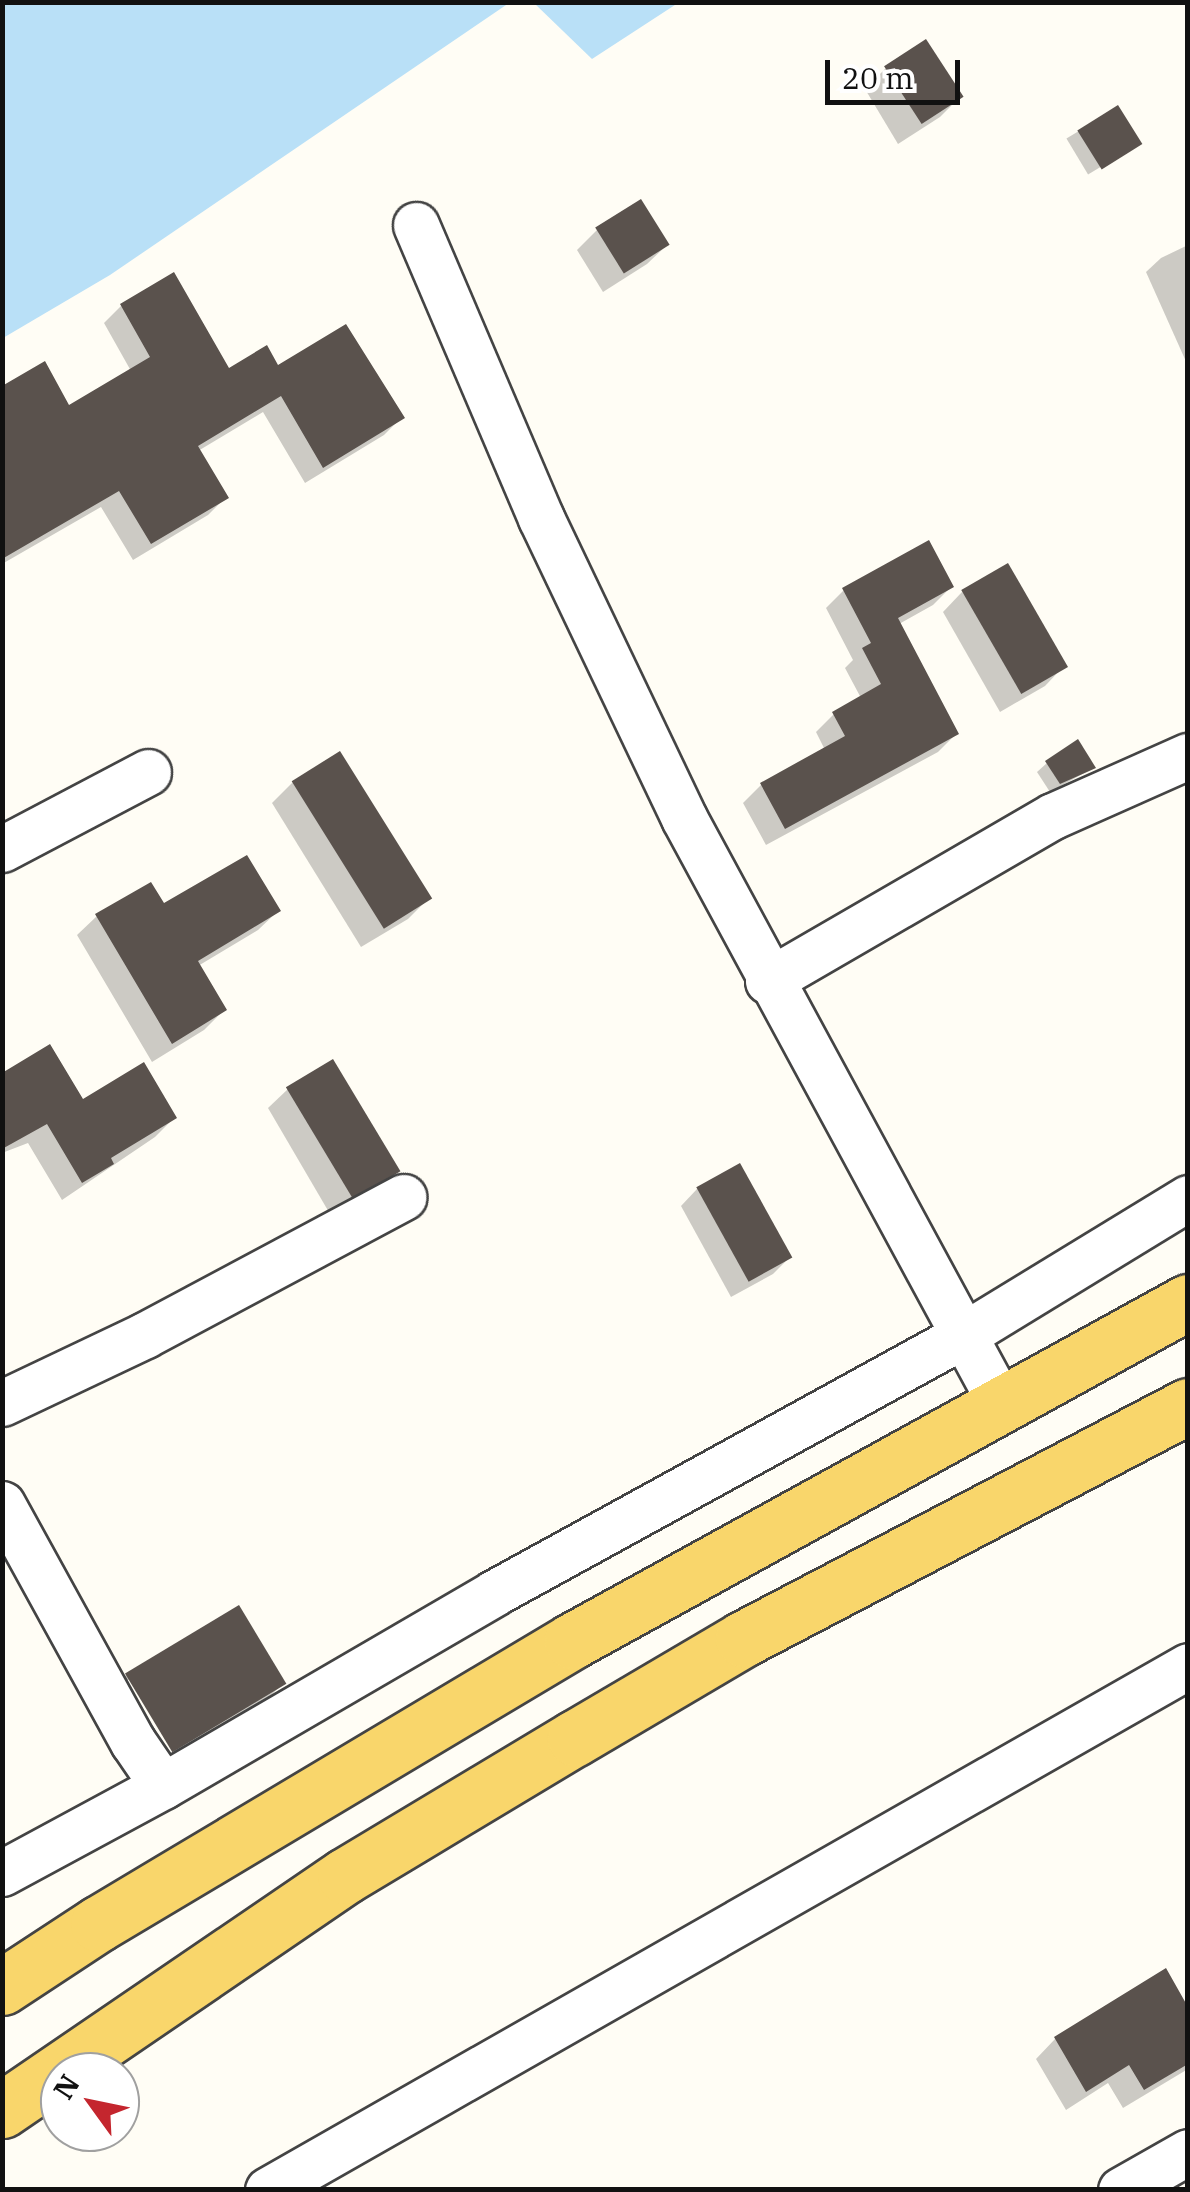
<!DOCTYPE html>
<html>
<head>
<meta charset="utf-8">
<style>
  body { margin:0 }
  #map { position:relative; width:1190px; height:2192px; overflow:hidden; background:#fffdf5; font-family:"IBM Plex Serif",serif }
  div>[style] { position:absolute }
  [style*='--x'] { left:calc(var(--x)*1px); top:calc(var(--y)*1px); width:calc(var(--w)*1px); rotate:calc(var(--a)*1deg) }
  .water>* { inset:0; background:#b9e0f7 }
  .shadow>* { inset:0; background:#0003; transform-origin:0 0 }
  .building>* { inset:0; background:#5a524d; transform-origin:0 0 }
  .roads { filter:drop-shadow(2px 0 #444) drop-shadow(-2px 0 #444) drop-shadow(0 2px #444) drop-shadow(0 -2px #444) }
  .minor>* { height:45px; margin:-22.5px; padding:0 22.5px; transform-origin:22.5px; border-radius:22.5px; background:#fff }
  .primary>* { height:55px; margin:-27.5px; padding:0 27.5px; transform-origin:27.5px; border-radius:27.5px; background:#f9d66b }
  span { translate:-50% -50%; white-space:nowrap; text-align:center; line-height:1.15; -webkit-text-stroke:10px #fff; paint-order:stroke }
  .frame { position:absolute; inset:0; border:5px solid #111; pointer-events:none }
  .north { position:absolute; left:40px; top:2052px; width:100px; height:100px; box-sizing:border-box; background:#fff; border:2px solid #a0a0a0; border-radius:50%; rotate:303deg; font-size:28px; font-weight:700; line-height:40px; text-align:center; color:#111 }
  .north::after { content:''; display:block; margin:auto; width:35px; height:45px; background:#c4262e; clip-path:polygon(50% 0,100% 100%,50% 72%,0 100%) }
  .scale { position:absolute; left:825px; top:60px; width:135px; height:45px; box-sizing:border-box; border:5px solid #111; border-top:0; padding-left:12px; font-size:30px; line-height:35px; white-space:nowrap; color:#111; -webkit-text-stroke:8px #fff; paint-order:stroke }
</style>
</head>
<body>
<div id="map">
  <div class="water">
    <i style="clip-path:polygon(2px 3px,3px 2px,509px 3px,110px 275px,3px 338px)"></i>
    <i style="clip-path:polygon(534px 3px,678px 3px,592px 59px)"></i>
  </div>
  <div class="shadow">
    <i style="clip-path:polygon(925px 43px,960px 97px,940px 117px,898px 144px,865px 89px,885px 69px)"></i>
    <i style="left:1117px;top:108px;width:42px;height:59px;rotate:59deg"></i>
    <i style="clip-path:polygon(597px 230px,667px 245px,647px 264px,603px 292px,577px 250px)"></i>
    <i style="clip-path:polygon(1188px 245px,1188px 366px,1146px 272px,1161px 258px)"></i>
    <i style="clip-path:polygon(121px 306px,228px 371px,278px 369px,401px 418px,384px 435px,305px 483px,263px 412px,198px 451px,225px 498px,208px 515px,133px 560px,101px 507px,2px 564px,2px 494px,68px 409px,131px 371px,104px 323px)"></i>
    <i style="clip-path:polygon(951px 587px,933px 605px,899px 624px,956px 734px,938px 752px,766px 845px,743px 803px,761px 785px,825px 750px,816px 732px,834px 714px,861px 698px,845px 668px,853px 660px,826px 608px,844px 590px)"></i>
    <i style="clip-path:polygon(962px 592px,1064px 666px,1045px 686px,1000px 712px,943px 612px)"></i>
    <i style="clip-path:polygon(339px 754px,428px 899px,408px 919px,361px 947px,272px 803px,292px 783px)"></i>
    <i style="clip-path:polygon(1047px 763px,1093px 768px,1050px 792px,1037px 772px)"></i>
    <i style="clip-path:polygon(163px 907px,278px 911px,258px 930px,198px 966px,224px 1010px,204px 1030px,152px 1062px,77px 935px,97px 916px)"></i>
    <i style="clip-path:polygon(2px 1076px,82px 1102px,174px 1118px,155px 1137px,62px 1200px,28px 1143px,2px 1153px)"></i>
    <i style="clip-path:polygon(288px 1089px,396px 1171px,377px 1191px,330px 1214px,268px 1108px)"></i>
    <i style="clip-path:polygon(739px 1166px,789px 1258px,773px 1274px,731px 1297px,681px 1206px,697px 1189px)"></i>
    <i style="clip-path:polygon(126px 1675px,282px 1684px,254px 1713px,177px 1757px,132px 1680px,126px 1680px,173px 1760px,98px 1704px)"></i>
    <i style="clip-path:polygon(1188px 2012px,1188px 2069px,1123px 2108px,1108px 2083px,1066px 2110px,1036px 2059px,1055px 2039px)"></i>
  </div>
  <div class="building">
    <i style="left:926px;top:39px;width:69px;height:50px;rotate:57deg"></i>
    <i style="left:1118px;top:105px;width:46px;height:48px;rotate:58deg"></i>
    <i style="left:641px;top:199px;width:54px;height:54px;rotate:58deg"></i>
    <i style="clip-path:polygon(174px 272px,229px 368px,267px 345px,278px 365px,346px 324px,405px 418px,323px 468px,281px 396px,198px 446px,229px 498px,151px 544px,119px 491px,2px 559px,2px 386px,45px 361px,69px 405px,150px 357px,120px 304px)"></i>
    <i style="clip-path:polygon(929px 540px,954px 587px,898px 618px,959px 734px,785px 829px,760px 783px,845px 736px,832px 712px,881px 684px,862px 648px,871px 643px,842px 588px)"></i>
    <i style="left:1008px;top:563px;width:120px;height:54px;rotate:60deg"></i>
    <i style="clip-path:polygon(1078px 739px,1096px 768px,1060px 784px,1045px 761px)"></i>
    <i style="left:340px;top:751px;width:174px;height:57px;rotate:58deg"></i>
    <i style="clip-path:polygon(247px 855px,281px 911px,198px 961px,227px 1010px,172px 1044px,95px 914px,151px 882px,164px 903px)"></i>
    <i style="clip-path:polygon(50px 1044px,83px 1099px,144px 1062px,177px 1118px,111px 1158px,114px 1164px,82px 1183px,47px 1124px,2px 1149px,2px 1073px)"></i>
    <i style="left:333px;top:1059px;width:131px;height:55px;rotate:59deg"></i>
    <i style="left:740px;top:1163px;width:108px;height:50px;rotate:61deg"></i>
    <i style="left:239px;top:1605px;width:92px;height:133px;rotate:59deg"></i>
    <i style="clip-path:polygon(1166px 1968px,1188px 2007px,1188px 2064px,1144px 2090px,1129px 2065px,1086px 2092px,1054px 2037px)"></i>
  </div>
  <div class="roads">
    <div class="minor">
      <i style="--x:416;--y:225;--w:319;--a:66.9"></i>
      <i style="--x:541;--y:518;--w:332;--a:64.5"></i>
      <i style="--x:684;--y:818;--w:666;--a:61.59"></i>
      <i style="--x:2;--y:849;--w:165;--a:-27.8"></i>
      <i style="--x:768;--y:981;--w:329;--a:-30.1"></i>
      <i style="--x:1053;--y:816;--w:148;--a:-24"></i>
      <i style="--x:2;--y:1403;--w:158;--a:-25.4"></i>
      <i style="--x:145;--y:1335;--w:293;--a:-28.1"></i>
      <i style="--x:2;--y:1504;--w:272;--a:61.2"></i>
      <i style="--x:133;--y:1742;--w:53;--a:55.7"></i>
      <i style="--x:163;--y:1786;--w:383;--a:-30.2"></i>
      <i style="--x:494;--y:1593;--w:534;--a:-28.77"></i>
      <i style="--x:962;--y:1336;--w:265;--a:-31.4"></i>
      <i style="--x:2;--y:1873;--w:183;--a:-28.4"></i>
      <i style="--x:268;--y:2190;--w:1059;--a:-29.66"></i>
      <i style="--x:1121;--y:2190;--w:77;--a:-29.6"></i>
    </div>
    <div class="primary">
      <i style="--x:2;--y:1987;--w:115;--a:-33.3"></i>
      <i style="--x:98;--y:1924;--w:552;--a:-30.84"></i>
      <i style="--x:572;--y:1641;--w:703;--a:-28.83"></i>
      <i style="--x:2;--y:2110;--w:415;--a:-34.3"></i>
      <i style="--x:345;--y:1876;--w:268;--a:-31"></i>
      <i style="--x:575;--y:1738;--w:195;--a:-30.5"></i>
      <i style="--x:743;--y:1639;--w:502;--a:-27.64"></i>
    </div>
  </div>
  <div class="frame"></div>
  <div class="north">N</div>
  <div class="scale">20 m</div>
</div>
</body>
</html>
